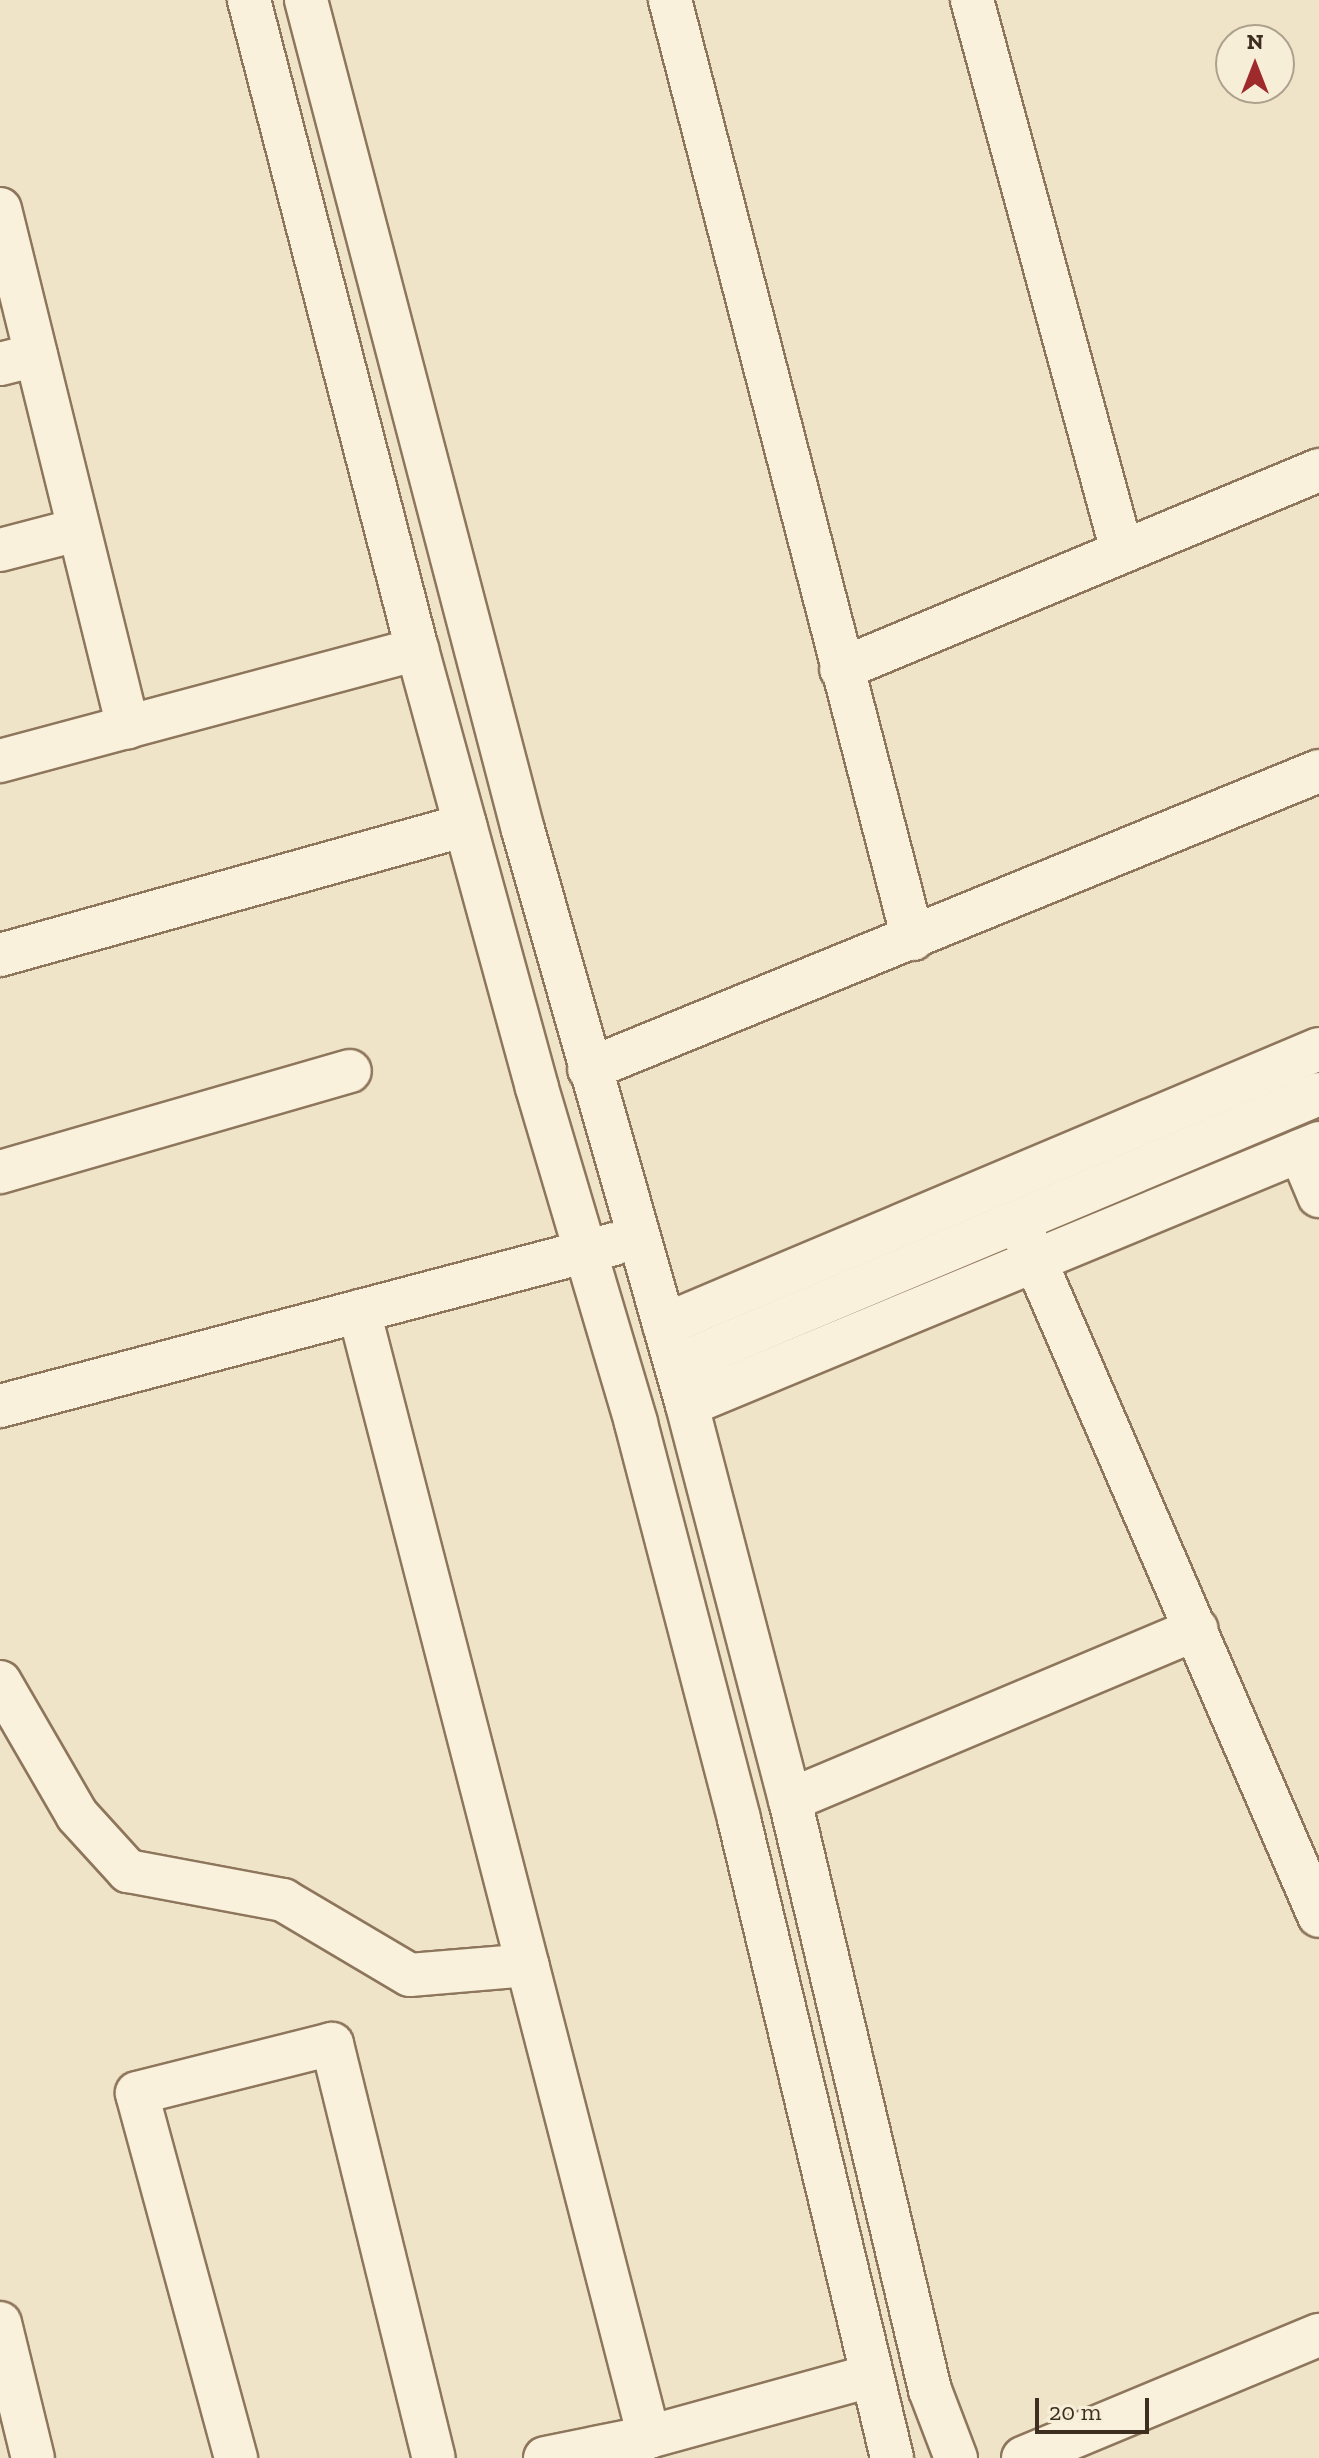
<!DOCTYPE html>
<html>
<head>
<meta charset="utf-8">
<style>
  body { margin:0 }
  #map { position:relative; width:1319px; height:2458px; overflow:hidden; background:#f0e4c8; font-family:"Zilla Slab",serif }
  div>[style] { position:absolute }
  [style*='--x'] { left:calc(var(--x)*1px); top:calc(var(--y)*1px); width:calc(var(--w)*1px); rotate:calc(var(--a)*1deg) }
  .roads { filter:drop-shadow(2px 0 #8d765c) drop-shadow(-2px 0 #8d765c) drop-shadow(0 2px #8d765c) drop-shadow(0 -2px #8d765c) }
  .minor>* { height:42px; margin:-21px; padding:0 21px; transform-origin:21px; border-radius:21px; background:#faf1dc }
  span { translate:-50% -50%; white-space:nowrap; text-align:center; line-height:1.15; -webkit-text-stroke:7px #f7eed8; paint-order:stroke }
  .north { position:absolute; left:1215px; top:24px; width:80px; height:80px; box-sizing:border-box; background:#f7eed8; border:2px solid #ada18e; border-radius:50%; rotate:0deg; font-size:22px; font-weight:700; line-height:32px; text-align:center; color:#3d2e20 }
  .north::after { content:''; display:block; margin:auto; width:28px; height:36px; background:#9e2a2b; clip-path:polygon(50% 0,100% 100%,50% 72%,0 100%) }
  .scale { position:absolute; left:1035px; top:2398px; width:114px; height:36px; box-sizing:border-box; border:4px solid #3d2e20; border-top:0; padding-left:10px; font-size:24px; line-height:28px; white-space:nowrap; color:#3d2e20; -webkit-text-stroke:6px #f7eed8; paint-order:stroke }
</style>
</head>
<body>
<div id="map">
  <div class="roads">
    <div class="minor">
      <i style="--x:249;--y:0;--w:670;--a:75.49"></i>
      <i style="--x:417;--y:649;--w:455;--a:74.7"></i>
      <i style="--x:537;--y:1088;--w:349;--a:73.5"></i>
      <i style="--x:636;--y:1423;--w:409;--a:75.4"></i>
      <i style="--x:739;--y:1819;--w:657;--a:76.53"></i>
      <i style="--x:306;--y:0;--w:858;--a:75.35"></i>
      <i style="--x:523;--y:830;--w:598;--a:74.08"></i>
      <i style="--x:687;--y:1405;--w:408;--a:75.4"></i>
      <i style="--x:790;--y:1800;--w:606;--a:76.65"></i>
      <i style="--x:930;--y:2390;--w:73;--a:69.1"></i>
      <i style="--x:670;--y:0;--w:970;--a:75.49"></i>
      <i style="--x:972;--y:0;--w:571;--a:74.77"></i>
      <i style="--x:0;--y:209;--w:534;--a:76.12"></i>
      <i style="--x:0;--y:364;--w:37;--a:-14"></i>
      <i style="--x:0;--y:550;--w:80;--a:-14.6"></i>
      <i style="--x:841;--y:669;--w:518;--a:-22.6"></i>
      <i style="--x:0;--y:761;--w:432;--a:-15"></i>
      <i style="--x:0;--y:955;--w:483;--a:-15.6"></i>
      <i style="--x:589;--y:1069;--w:788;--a:-22.21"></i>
      <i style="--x:1300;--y:1151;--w:49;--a:67.1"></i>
      <i style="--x:0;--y:1172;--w:364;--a:-16.1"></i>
      <i style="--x:1019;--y:1223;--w:755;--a:66.59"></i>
      <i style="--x:359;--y:1311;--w:1163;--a:75.56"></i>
      <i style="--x:664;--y:1325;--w:711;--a:-22.85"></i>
      <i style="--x:676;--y:1365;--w:698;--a:-22.85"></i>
      <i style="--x:687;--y:1405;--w:684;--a:-22.52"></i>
      <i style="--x:0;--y:1406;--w:635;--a:-14.78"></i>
      <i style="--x:0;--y:1682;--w:154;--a:59.9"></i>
      <i style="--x:77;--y:1815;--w:76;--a:47.7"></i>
      <i style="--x:128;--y:1871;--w:158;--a:10.6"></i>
      <i style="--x:283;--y:1900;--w:147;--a:30.6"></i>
      <i style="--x:410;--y:1975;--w:118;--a:-4.8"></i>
      <i style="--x:790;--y:1800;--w:441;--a:-22.8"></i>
      <i style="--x:0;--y:2323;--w:139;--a:76.3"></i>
      <i style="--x:236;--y:2458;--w:378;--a:-105.2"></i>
      <i style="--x:137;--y:2093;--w:201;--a:-14.1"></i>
      <i style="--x:332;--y:2044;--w:426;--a:76.2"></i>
      <i style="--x:545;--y:2458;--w:106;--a:-11.4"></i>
      <i style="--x:649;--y:2437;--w:230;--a:-15.4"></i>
      <i style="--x:1023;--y:2458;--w:321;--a:-22.6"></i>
    </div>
  </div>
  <div class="north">N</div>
  <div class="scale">20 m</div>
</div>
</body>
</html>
